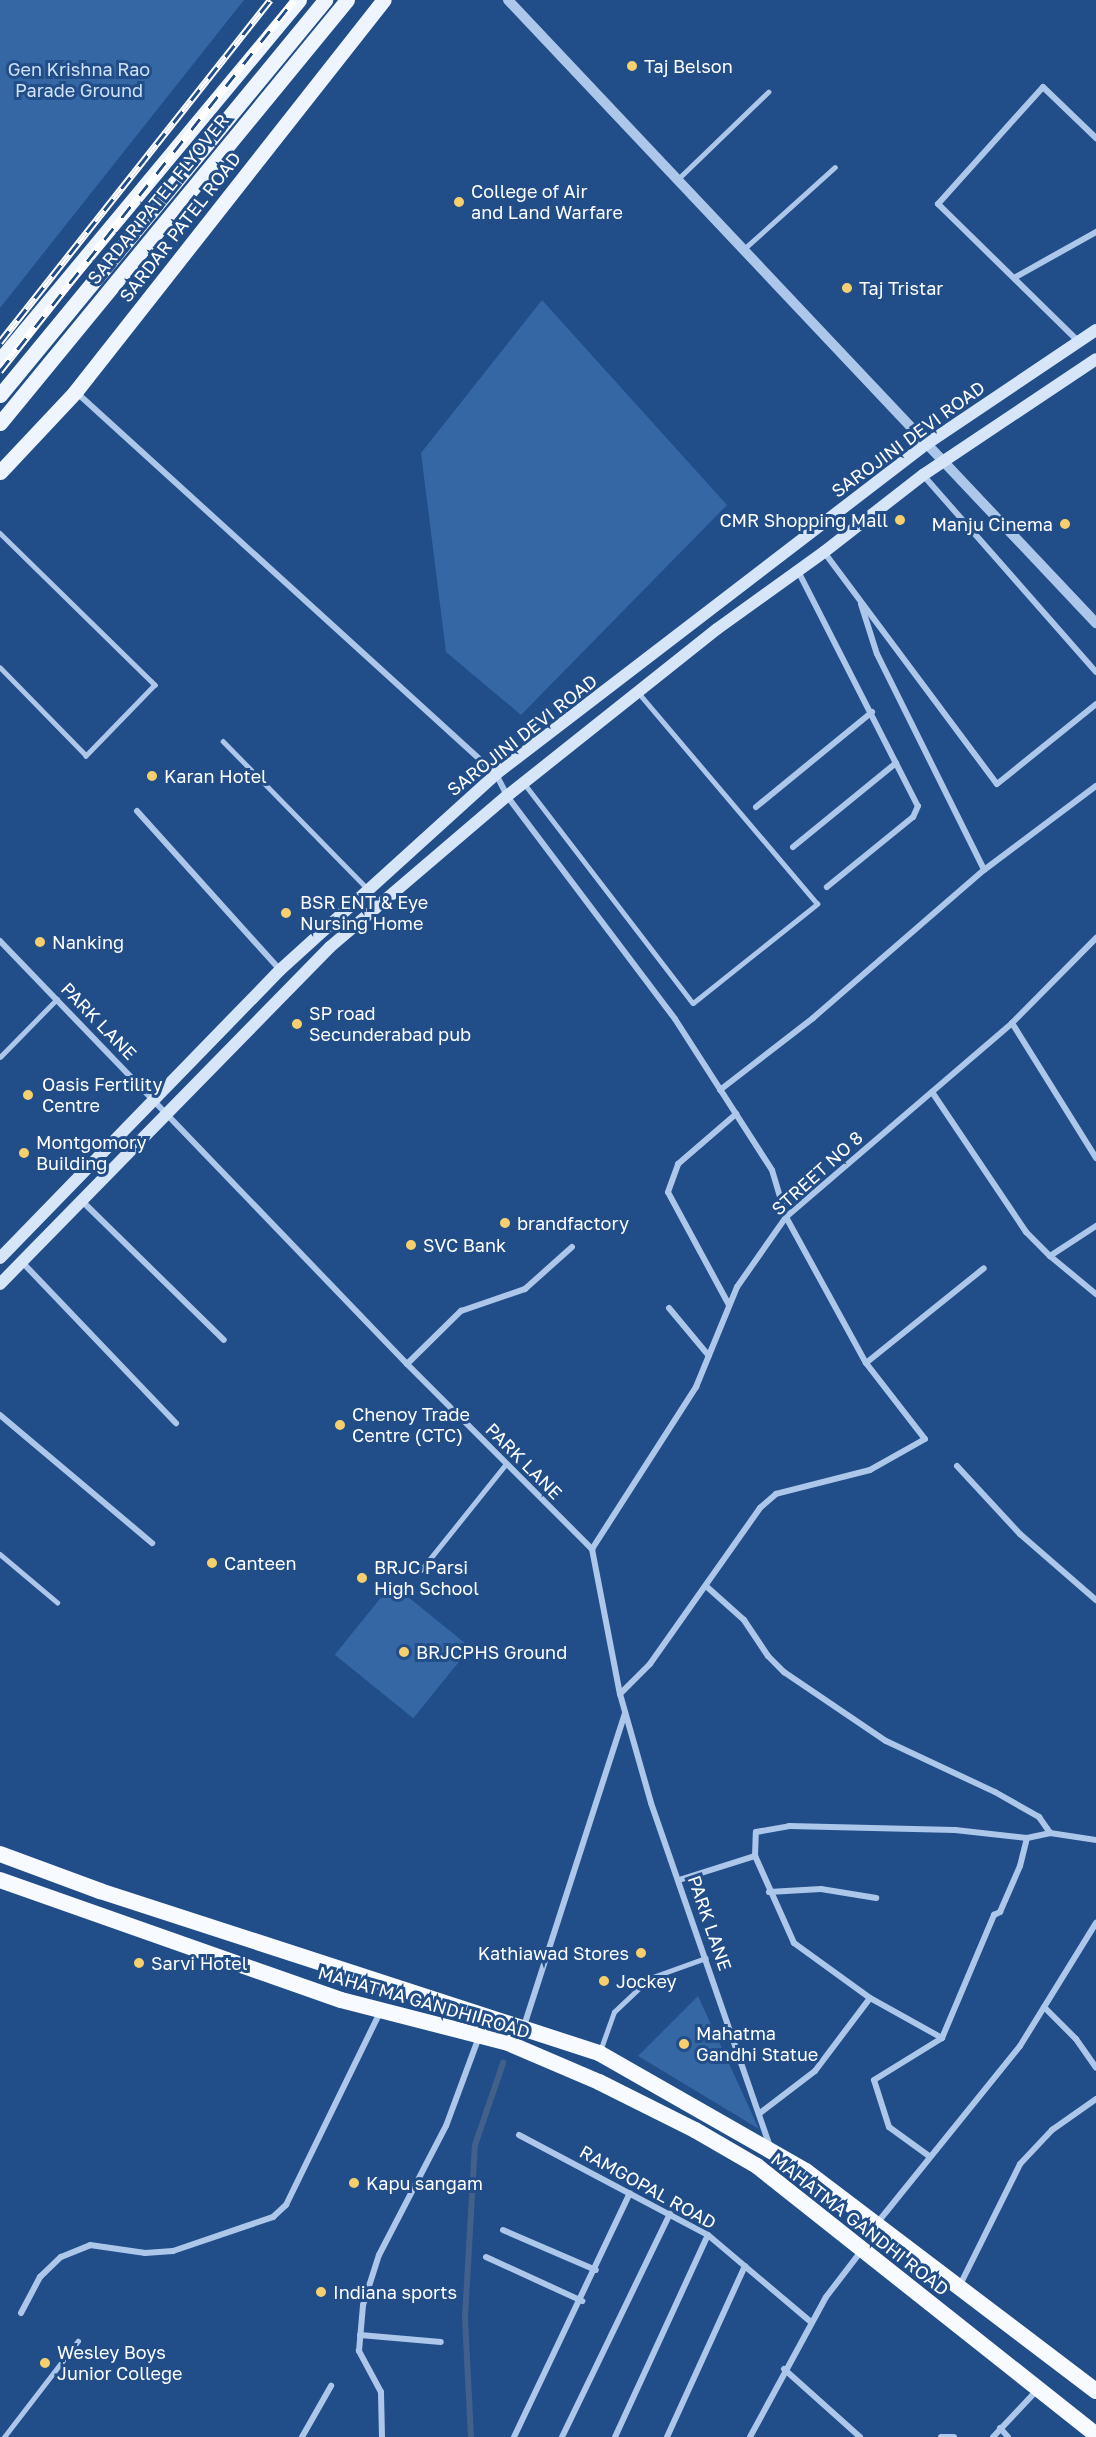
<!DOCTYPE html>
<html>
<head>
<meta charset="utf-8">
<style>
  body { margin:0 }
  #map { position:relative; width:1096px; height:2437px; overflow:hidden; background:#214d88; font-family:"Golos Text",sans-serif }
  div>[style] { position:absolute }
  [style*='--x'] { left:calc(var(--x)*1px); top:calc(var(--y)*1px); width:calc(var(--w)*1px); rotate:calc(var(--a)*1deg) }
  .green>* { inset:0; background:#3567a5; transform-origin:0 0 }
  .stream>* { height:6px; margin:-3px; padding:0 3px; transform-origin:3px; border-radius:3px; background:#41618b }
  .service>* { height:4.5px; margin:-2.25px; padding:0 2.25px; transform-origin:2.25px; border-radius:2.25px; background:#acc7ea }
  .minor>* { height:6px; margin:-3px; padding:0 3px; transform-origin:3px; border-radius:3px; background:#acc7ea }
  .tertiary>* { height:10px; margin:-5px; padding:0 5px; transform-origin:5px; border-radius:5px; background:#acc7ea }
  .secondary>* { height:12px; margin:-6px; padding:0 6px; transform-origin:6px; border-radius:6px; background:#d7e5f8 }
  .primary>* { height:15px; margin:-7.5px; padding:0 7.5px; transform-origin:7.5px; border-radius:7.5px; background:#eff5fe }
  .trunk>* { height:16px; margin:-8px; padding:0 8px; transform-origin:8px; border-radius:8px; background:#f7fafe }
  .rail>* { height:7px; margin-top:-3.5px; transform-origin:0; background:repeating-linear-gradient(90deg,#214d88 0 14px,#fff 0 28px); box-sizing:border-box; border-block:2px solid #fff }
  .dots>* { width:16px; height:16px; translate:-50% -50%; box-sizing:border-box; border:3px solid #214d88; border-radius:50% }
  span { translate:-50% -50%; white-space:nowrap; text-align:center; line-height:1.15; -webkit-text-stroke:6px #214d88; paint-order:stroke }
  .poi-label { font-size:18px; color:#fff }
  .left { translate:0 -50%; text-align:left }
  .right { translate:-100% -50%; text-align:right }
  .park-label { font-size:18px; color:#d0e2f7 }
  .street-label { font-size:18px; color:#fff }
</style>
</head>
<body>
<div id="map">
  <div class="green">
    <i style="clip-path:polygon(0 0,244px 0,0 308px)"></i>
    <i style="clip-path:polygon(542px 300px,727px 505px,521px 715px,446px 652px,421px 453px)"></i>
    <i style="left:392px;top:1584px;width:101px;height:91px;rotate:39deg"></i>
    <i style="clip-path:polygon(698px 1996px,759px 2129px,638px 2056px)"></i>
  </div>
  <div class="stream">
    <i style="--x:471;--y:2437;--w:120;--a:-92.9"></i>
    <i style="--x:465;--y:2317;--w:172;--a:-86.7"></i>
    <i style="--x:475;--y:2145;--w:87;--a:-71.1"></i>
  </div>
  <div class="service">
    <i style="--x:679;--y:178;--w:124;--a:-44"></i>
    <i style="--x:744;--y:249;--w:122;--a:-42"></i>
    <i style="--x:0;--y:533;--w:217;--a:44.4"></i>
    <i style="--x:155;--y:685;--w:99;--a:134.2"></i>
    <i style="--x:86;--y:756;--w:123;--a:-134.3"></i>
    <i style="--x:223;--y:741;--w:207;--a:45.6"></i>
    <i style="--x:524;--y:783;--w:277;--a:52.5"></i>
    <i style="--x:693;--y:1003;--w:159;--a:-38.6"></i>
    <i style="--x:817;--y:904;--w:278;--a:-130.3"></i>
    <i style="--x:0;--y:1057;--w:81;--a:-45.5"></i>
    <i style="--x:0;--y:1554;--w:75;--a:40.1"></i>
    <i style="--x:421;--y:1570;--w:136;--a:-51.3"></i>
    <i style="--x:600;--y:2051;--w:41;--a:-70.3"></i>
    <i style="--x:614;--y:2012;--w:50;--a:-43.4"></i>
    <i style="--x:650;--y:1978;--w:59;--a:-19.7"></i>
    <i style="--x:4;--y:2437;--w:121;--a:-52.4"></i>
  </div>
  <div class="minor">
    <i style="--x:1014;--y:278;--w:94;--a:-29.3"></i>
    <i style="--x:1078;--y:341;--w:196;--a:-135.6"></i>
    <i style="--x:938;--y:204;--w:157;--a:-48.1"></i>
    <i style="--x:1043;--y:87;--w:74;--a:43.9"></i>
    <i style="--x:76;--y:392;--w:568;--a:42.29"></i>
    <i style="--x:496;--y:774;--w:25;--a:63"></i>
    <i style="--x:507;--y:796;--w:279;--a:53"></i>
    <i style="--x:675;--y:1019;--w:179;--a:57.3"></i>
    <i style="--x:772;--y:1170;--w:49;--a:73.4"></i>
    <i style="--x:786;--y:1217;--w:166;--a:61.3"></i>
    <i style="--x:866;--y:1363;--w:96;--a:52.2"></i>
    <i style="--x:925;--y:1439;--w:63;--a:150.6"></i>
    <i style="--x:870;--y:1470;--w:97;--a:165.7"></i>
    <i style="--x:776;--y:1494;--w:21;--a:139"></i>
    <i style="--x:760;--y:1508;--w:191;--a:125.2"></i>
    <i style="--x:650;--y:1664;--w:42;--a:135"></i>
    <i style="--x:923;--y:475;--w:262;--a:48.7"></i>
    <i style="--x:824;--y:552;--w:289;--a:53.3"></i>
    <i style="--x:997;--y:784;--w:127;--a:-38.9"></i>
    <i style="--x:797;--y:569;--w:266;--a:63"></i>
    <i style="--x:918;--y:806;--w:12;--a:114"></i>
    <i style="--x:913;--y:817;--w:111;--a:140.9"></i>
    <i style="--x:861;--y:604;--w:52;--a:72.3"></i>
    <i style="--x:877;--y:654;--w:241;--a:63.6"></i>
    <i style="--x:756;--y:807;--w:150;--a:-39.3"></i>
    <i style="--x:137;--y:811;--w:214;--a:48"></i>
    <i style="--x:793;--y:847;--w:133;--a:-39.2"></i>
    <i style="--x:0;--y:941;--w:587;--a:46.1"></i>
    <i style="--x:407;--y:1364;--w:262;--a:45"></i>
    <i style="--x:592;--y:1549;--w:148;--a:79.1"></i>
    <i style="--x:620;--y:1694;--w:113;--a:74.1"></i>
    <i style="--x:651;--y:1803;--w:364;--a:70.9"></i>
    <i style="--x:1012;--y:1023;--w:159;--a:58.1"></i>
    <i style="--x:720;--y:1090;--w:118;--a:-37.7"></i>
    <i style="--x:813;--y:1018;--w:226;--a:-40.9"></i>
    <i style="--x:984;--y:870;--w:140;--a:-36.9"></i>
    <i style="--x:932;--y:1092;--w:169;--a:56.1"></i>
    <i style="--x:1026;--y:1232;--w:34;--a:45"></i>
    <i style="--x:1050;--y:1256;--w:55;--a:-33.1"></i>
    <i style="--x:83;--y:1202;--w:197;--a:44.4"></i>
    <i style="--x:1050;--y:1256;--w:60;--a:39.6"></i>
    <i style="--x:22;--y:1262;--w:223;--a:46.3"></i>
    <i style="--x:729;--y:1305;--w:128;--a:-118.4"></i>
    <i style="--x:668;--y:1192;--w:30;--a:-70"></i>
    <i style="--x:678;--y:1164;--w:77;--a:-40.8"></i>
    <i style="--x:669;--y:1308;--w:62;--a:50.2"></i>
    <i style="--x:866;--y:1363;--w:151;--a:-38.8"></i>
    <i style="--x:407;--y:1364;--w:76;--a:-44.5"></i>
    <i style="--x:461;--y:1311;--w:68;--a:-19"></i>
    <i style="--x:525;--y:1289;--w:63;--a:-41.8"></i>
    <i style="--x:0;--y:1415;--w:199;--a:40.1"></i>
    <i style="--x:957;--y:1466;--w:93;--a:47.2"></i>
    <i style="--x:1020;--y:1534;--w:101;--a:41"></i>
    <i style="--x:592;--y:1549;--w:193;--a:-57.3"></i>
    <i style="--x:696;--y:1387;--w:108;--a:-67.7"></i>
    <i style="--x:737;--y:1287;--w:85;--a:-55"></i>
    <i style="--x:786;--y:1217;--w:298;--a:-40.6"></i>
    <i style="--x:1012;--y:1023;--w:120;--a:-45.3"></i>
    <i style="--x:706;--y:1586;--w:51;--a:41.8"></i>
    <i style="--x:744;--y:1620;--w:43;--a:56.3"></i>
    <i style="--x:768;--y:1656;--w:23;--a:45"></i>
    <i style="--x:784;--y:1672;--w:123;--a:34.1"></i>
    <i style="--x:886;--y:1741;--w:120;--a:25.1"></i>
    <i style="--x:995;--y:1792;--w:51;--a:29.6"></i>
    <i style="--x:1039;--y:1817;--w:19;--a:55"></i>
    <i style="--x:1050;--y:1833;--w:47;--a:8.7"></i>
    <i style="--x:679;--y:1880;--w:80;--a:-17.5"></i>
    <i style="--x:769;--y:1892;--w:52;--a:-3.3"></i>
    <i style="--x:821;--y:1889;--w:56;--a:9.3"></i>
    <i style="--x:1044;--y:2007;--w:45;--a:45"></i>
    <i style="--x:1076;--y:2039;--w:35;--a:55"></i>
    <i style="--x:524;--y:2026;--w:329;--a:-72.1"></i>
    <i style="--x:942;--y:2038;--w:82;--a:-150.9"></i>
    <i style="--x:870;--y:1998;--w:94;--a:-144.1"></i>
    <i style="--x:794;--y:1943;--w:95;--a:-114.1"></i>
    <i style="--x:755;--y:1856;--w:24;--a:-88"></i>
    <i style="--x:756;--y:1832;--w:34;--a:-10"></i>
    <i style="--x:789;--y:1826;--w:166;--a:1.4"></i>
    <i style="--x:955;--y:1830;--w:72;--a:6.3"></i>
    <i style="--x:1027;--y:1838;--w:24;--a:-12"></i>
    <i style="--x:760;--y:2113;--w:69;--a:-37.4"></i>
    <i style="--x:815;--y:2071;--w:91;--a:-53"></i>
    <i style="--x:519;--y:2135;--w:214;--a:27.9"></i>
    <i style="--x:708;--y:2235;--w:135;--a:40.2"></i>
    <i style="--x:929;--y:2156;--w:49;--a:-144.1"></i>
    <i style="--x:889;--y:2127;--w:49;--a:-107.7"></i>
    <i style="--x:874;--y:2080;--w:80;--a:-31.7"></i>
    <i style="--x:942;--y:2038;--w:134;--a:-67.1"></i>
    <i style="--x:994;--y:1915;--w:7;--a:-27"></i>
    <i style="--x:1000;--y:1912;--w:50;--a:-66.5"></i>
    <i style="--x:1020;--y:1866;--w:29;--a:-76"></i>
    <i style="--x:878;--y:2222;--w:226;--a:-51.1"></i>
    <i style="--x:1020;--y:2046;--w:145;--a:-58.3"></i>
    <i style="--x:503;--y:2230;--w:101;--a:23.3"></i>
    <i style="--x:486;--y:2257;--w:106;--a:24.6"></i>
    <i style="--x:960;--y:2285;--w:135;--a:-63.6"></i>
    <i style="--x:1020;--y:2164;--w:47;--a:-46.7"></i>
    <i style="--x:1052;--y:2130;--w:54;--a:-35.2"></i>
    <i style="--x:21;--y:2313;--w:41;--a:-62.2"></i>
    <i style="--x:40;--y:2277;--w:29;--a:-44"></i>
    <i style="--x:61;--y:2257;--w:31;--a:-22"></i>
    <i style="--x:90;--y:2245;--w:56;--a:8.3"></i>
    <i style="--x:145;--y:2253;--w:28;--a:-4"></i>
    <i style="--x:173;--y:2251;--w:106;--a:-18.8"></i>
    <i style="--x:273;--y:2217;--w:18;--a:-43"></i>
    <i style="--x:286;--y:2205;--w:217;--a:-64"></i>
    <i style="--x:360;--y:2335;--w:81;--a:4.9"></i>
    <i style="--x:784;--y:2369;--w:102;--a:41.8"></i>
    <i style="--x:1000;--y:2428;--w:12;--a:48"></i>
    <i style="--x:302;--y:2437;--w:59;--a:-60.4"></i>
    <i style="--x:382;--y:2437;--w:45;--a:-91.3"></i>
    <i style="--x:381;--y:2392;--w:47;--a:-118.2"></i>
    <i style="--x:359;--y:2351;--w:46;--a:-85"></i>
    <i style="--x:363;--y:2305;--w:52;--a:-72.3"></i>
    <i style="--x:379;--y:2255;--w:145;--a:-62.6"></i>
    <i style="--x:446;--y:2126;--w:95;--a:-69.7"></i>
    <i style="--x:514;--y:2437;--w:270;--a:-64.6"></i>
    <i style="--x:562;--y:2437;--w:248;--a:-64.2"></i>
    <i style="--x:615;--y:2437;--w:222;--a:-65.3"></i>
    <i style="--x:667;--y:2437;--w:188;--a:-65.5"></i>
    <i style="--x:750;--y:2437;--w:159;--a:-61.5"></i>
    <i style="--x:826;--y:2297;--w:59;--a:-52.5"></i>
    <i style="--x:941;--y:2437;--w:13;--a:0"></i>
    <i style="--x:993;--y:2437;--w:66;--a:-46.8"></i>
  </div>
  <div class="tertiary">
    <i style="--x:508;--y:0;--w:857;--a:46.66"></i>
  </div>
  <div class="secondary">
    <i style="--x:0;--y:1258;--w:402;--a:-45.8"></i>
    <i style="--x:280;--y:970;--w:292;--a:-42.2"></i>
    <i style="--x:496;--y:774;--w:541;--a:-37.48"></i>
    <i style="--x:925;--y:445;--w:206;--a:-33.9"></i>
    <i style="--x:0;--y:1284;--w:472;--a:-45.6"></i>
    <i style="--x:330;--y:947;--w:233;--a:-40.5"></i>
    <i style="--x:507;--y:796;--w:268;--a:-38.5"></i>
    <i style="--x:717;--y:629;--w:132;--a:-35.7"></i>
    <i style="--x:824;--y:552;--w:125;--a:-37.9"></i>
    <i style="--x:923;--y:475;--w:208;--a:-33.8"></i>
  </div>
  <div class="primary">
    <i style="--x:0;--y:360;--w:468;--a:-50.3"></i>
    <i style="--x:0;--y:395;--w:512;--a:-50.55"></i>
    <i style="--x:0;--y:423;--w:547;--a:-50.64"></i>
    <i style="--x:0;--y:472;--w:110;--a:-46.8"></i>
    <i style="--x:75;--y:392;--w:499;--a:-51.8"></i>
  </div>
  <div class="trunk">
    <i style="--x:0;--y:1854;--w:107;--a:20.3"></i>
    <i style="--x:100;--y:1891;--w:525;--a:17.99"></i>
    <i style="--x:599;--y:2053;--w:238;--a:29.7"></i>
    <i style="--x:806;--y:2171;--w:364;--a:37.2"></i>
    <i style="--x:0;--y:1880;--w:361;--a:19.4"></i>
    <i style="--x:341;--y:2000;--w:172;--a:14.4"></i>
    <i style="--x:508;--y:2043;--w:99;--a:23.2"></i>
    <i style="--x:599;--y:2082;--w:107;--a:26.6"></i>
    <i style="--x:695;--y:2130;--w:72;--a:30.1"></i>
    <i style="--x:757;--y:2166;--w:433;--a:38.4"></i>
  </div>
  <div class="rail">
    <i style="--x:0;--y:342;--w:436;--a:-51.7"></i>
    <i style="--x:0;--y:371;--w:473;--a:-51.6"></i>
  </div>
  <div class="dots">
    <i style="left:632px;top:66px;background:#f7d06d"></i>
    <i style="left:459px;top:202px;background:#f7d06d"></i>
    <i style="left:847px;top:288px;background:#f7d06d"></i>
    <i style="left:900px;top:520px;background:#f7d06d"></i>
    <i style="left:1065px;top:524px;background:#f7d06d"></i>
    <i style="left:152px;top:776px;background:#f7d06d"></i>
    <i style="left:286px;top:913px;background:#f7d06d"></i>
    <i style="left:40px;top:942px;background:#f7d06d"></i>
    <i style="left:297px;top:1024px;background:#f7d06d"></i>
    <i style="left:28px;top:1095px;background:#f7d06d"></i>
    <i style="left:24px;top:1153px;background:#f7d06d"></i>
    <i style="left:505px;top:1223px;background:#f7d06d"></i>
    <i style="left:411px;top:1245px;background:#f7d06d"></i>
    <i style="left:340px;top:1425px;background:#f7d06d"></i>
    <i style="left:212px;top:1563px;background:#f7d06d"></i>
    <i style="left:362px;top:1578px;background:#f7d06d"></i>
    <i style="left:404px;top:1652px;background:#f7d06d"></i>
    <i style="left:641px;top:1953px;background:#f7d06d"></i>
    <i style="left:139px;top:1963px;background:#f7d06d"></i>
    <i style="left:604px;top:1981px;background:#f7d06d"></i>
    <i style="left:684px;top:2044px;background:#f7d06d"></i>
    <i style="left:354px;top:2183px;background:#f7d06d"></i>
    <i style="left:321px;top:2292px;background:#f7d06d"></i>
    <i style="left:45px;top:2363px;background:#f7d06d"></i>
  </div>
  <div class="poi-label">
    <span class="left" style="left:644px;top:66px">Taj Belson</span>
    <span class="left" style="left:471px;top:202px">College of Air<br>and Land Warfare</span>
    <span class="left" style="left:859px;top:288px">Taj Tristar</span>
    <span class="right" style="left:888px;top:520px">CMR Shopping Mall</span>
    <span class="right" style="left:1053px;top:524px">Manju Cinema</span>
    <span class="left" style="left:164px;top:776px">Karan Hotel</span>
    <span class="left" style="left:300px;top:913px">BSR ENT &amp; Eye<br>Nursing Home</span>
    <span class="left" style="left:52px;top:942px">Nanking</span>
    <span class="left" style="left:309px;top:1024px">SP road<br>Secunderabad pub</span>
    <span class="left" style="left:42px;top:1095px">Oasis Fertility<br>Centre</span>
    <span class="left" style="left:36px;top:1153px">Montgomory<br>Building</span>
    <span class="left" style="left:517px;top:1223px">brandfactory</span>
    <span class="left" style="left:423px;top:1245px">SVC Bank</span>
    <span class="left" style="left:352px;top:1425px">Chenoy Trade<br>Centre (CTC)</span>
    <span class="left" style="left:224px;top:1563px">Canteen</span>
    <span class="left" style="left:374px;top:1578px">BRJC Parsi<br>High School</span>
    <span class="left" style="left:416px;top:1652px">BRJCPHS Ground</span>
    <span class="right" style="left:629px;top:1953px">Kathiawad Stores</span>
    <span class="left" style="left:151px;top:1963px">Sarvi Hotel</span>
    <span class="left" style="left:616px;top:1981px">Jockey</span>
    <span class="left" style="left:696px;top:2044px">Mahatma<br>Gandhi Statue</span>
    <span class="left" style="left:366px;top:2183px">Kapu sangam</span>
    <span class="left" style="left:333px;top:2292px">Indiana sports</span>
    <span class="left" style="left:57px;top:2363px">Wesley Boys<br>Junior College</span>
  </div>
  <div class="park-label">
    <span style="left:79px;top:80px">Gen Krishna Rao<br>Parade Ground</span>
  </div>
  <div class="street-label">
    <span style="left:158px;top:199px;rotate:-51deg">SARDAR PATEL FLYOVER</span>
    <span style="left:180px;top:227px;rotate:-52deg">SARDAR PATEL ROAD</span>
    <span style="left:908px;top:439px;rotate:-36deg">SAROJINI DEVI ROAD</span>
    <span style="left:522px;top:735px;rotate:-38deg">SAROJINI DEVI ROAD</span>
    <span style="left:99px;top:1021px;rotate:46deg">PARK LANE</span>
    <span style="left:817px;top:1173px;rotate:-42deg">STREET NO 8</span>
    <span style="left:524px;top:1461px;rotate:45deg">PARK LANE</span>
    <span style="left:710px;top:1923px;rotate:71deg">PARK LANE</span>
    <span style="left:424px;top:2002px;rotate:16deg">MAHATMA GANDHI ROAD</span>
    <span style="left:648px;top:2187px;rotate:29deg">RAMGOPAL ROAD</span>
    <span style="left:860px;top:2224px;rotate:38deg">MAHATMA GANDHI ROAD</span>
  </div>
</div>
</body>
</html>
